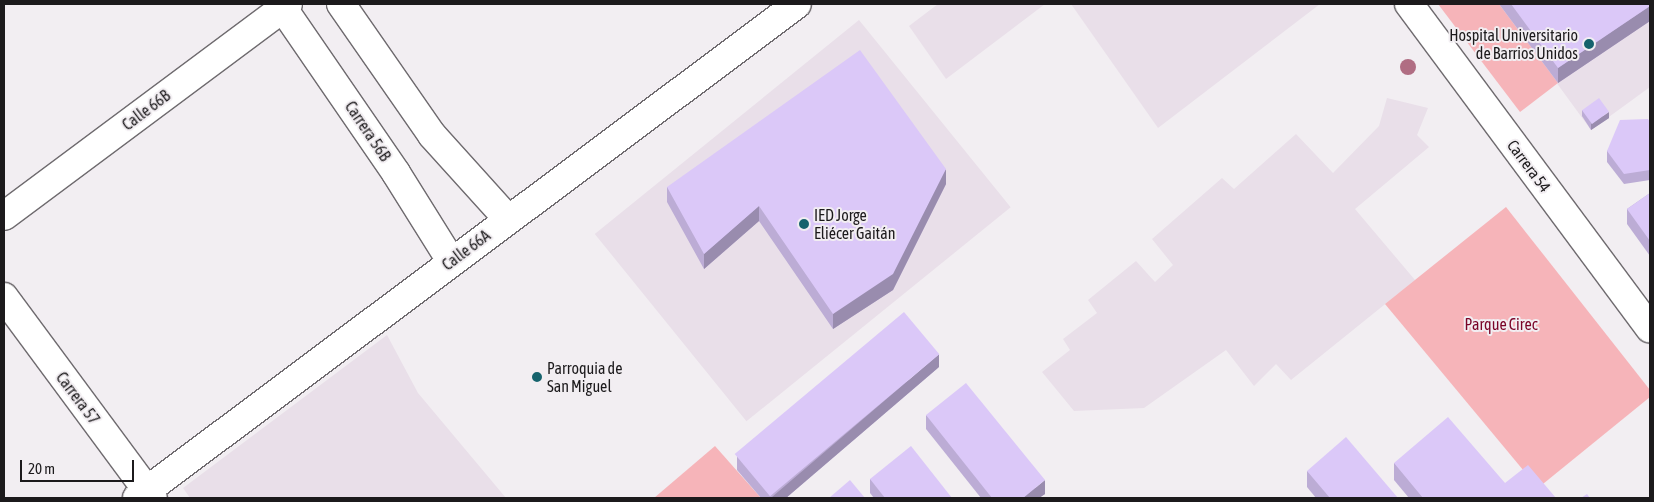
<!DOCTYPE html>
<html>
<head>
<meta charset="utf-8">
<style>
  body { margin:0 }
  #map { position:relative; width:1654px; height:502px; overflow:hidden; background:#f2eef2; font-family:"Asap Condensed",sans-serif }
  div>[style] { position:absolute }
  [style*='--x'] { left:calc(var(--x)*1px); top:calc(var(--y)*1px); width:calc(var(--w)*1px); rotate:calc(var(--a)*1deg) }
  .built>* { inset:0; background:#e9dfe9; transform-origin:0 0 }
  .green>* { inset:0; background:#f6b4b9 }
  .roads { filter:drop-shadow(1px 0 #6f6b6f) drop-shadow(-1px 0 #6f6b6f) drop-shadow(0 1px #6f6b6f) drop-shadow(0 -1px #6f6b6f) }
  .street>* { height:28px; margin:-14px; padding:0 14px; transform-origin:14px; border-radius:14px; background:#fff }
  .trees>* { width:16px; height:16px; margin:-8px; border-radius:50%; background:#b06d83 }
  .wall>* { inset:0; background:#bcacd5 }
  .shaded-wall>* { inset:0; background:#998cae }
  .building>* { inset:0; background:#dbc8f8; transform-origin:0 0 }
  .dots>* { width:14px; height:14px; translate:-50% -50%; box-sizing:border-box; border:2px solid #f2eef2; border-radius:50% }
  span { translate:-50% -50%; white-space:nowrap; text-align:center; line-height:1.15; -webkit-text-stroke:4px #f2eef2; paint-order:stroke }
  .poi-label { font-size:16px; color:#1c1a1c }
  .right { translate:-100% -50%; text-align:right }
  .left { translate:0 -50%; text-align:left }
  .street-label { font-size:16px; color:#1c1a1c }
  .park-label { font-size:16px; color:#7a0428 }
  .frame { position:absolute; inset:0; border:5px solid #1c1a1c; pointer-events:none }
  .scale { position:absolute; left:20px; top:460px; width:114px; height:22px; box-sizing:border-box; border:2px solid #1c1a1c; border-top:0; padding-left:6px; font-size:15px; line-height:18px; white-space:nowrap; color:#1c1a1c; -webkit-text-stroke:4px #f2eef2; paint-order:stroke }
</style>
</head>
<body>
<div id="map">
  <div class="built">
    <i style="clip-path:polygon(938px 4px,1045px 4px,946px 79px,909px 26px)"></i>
    <i style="clip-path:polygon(1071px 4px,1320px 4px,1158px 128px)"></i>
    <i style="clip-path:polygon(1499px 4px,1650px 4px,1650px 87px,1591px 130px)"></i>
    <i style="left:859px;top:20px;width:241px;height:340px;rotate:51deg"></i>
    <i style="clip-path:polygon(1387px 98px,1428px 108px,1417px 135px,1429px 147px,1355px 209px,1415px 280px,1291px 380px,1276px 364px,1254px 386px,1226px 350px,1144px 408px,1074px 411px,1042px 372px,1070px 350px,1063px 339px,1097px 313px,1088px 300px,1136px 261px,1155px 282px,1173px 265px,1152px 239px,1222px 178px,1234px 189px,1296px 134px,1333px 173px,1379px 126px)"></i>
    <i style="clip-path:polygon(387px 335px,418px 393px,506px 498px,190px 498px,183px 488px)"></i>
  </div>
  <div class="green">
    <i style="clip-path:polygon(1438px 4px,1499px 4px,1558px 83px,1520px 112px)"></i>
    <i style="clip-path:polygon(1506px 207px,1650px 390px,1650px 397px,1538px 488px,1385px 304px)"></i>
    <i style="clip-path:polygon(715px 446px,761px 498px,654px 498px)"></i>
  </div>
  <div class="roads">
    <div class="street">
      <i style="--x:280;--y:4;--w:205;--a:55.5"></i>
      <i style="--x:396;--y:173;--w:104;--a:58"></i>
      <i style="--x:341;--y:4;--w:160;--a:55.2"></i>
      <i style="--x:432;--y:135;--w:112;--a:47.9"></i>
      <i style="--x:1409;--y:4;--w:404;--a:53.4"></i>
      <i style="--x:4;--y:216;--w:354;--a:-36.7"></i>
      <i style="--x:4;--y:297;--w:250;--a:53.5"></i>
      <i style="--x:137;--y:498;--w:824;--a:-36.81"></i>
    </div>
  </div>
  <div class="trees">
    <i style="left:1408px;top:67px"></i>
  </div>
  <div class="wall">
    <i style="clip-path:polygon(1499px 4px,1650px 4px,1650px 21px,1558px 83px)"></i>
    <i style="clip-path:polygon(1582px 110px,1609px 118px,1591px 130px,1582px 116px)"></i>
    <i style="clip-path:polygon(1650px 122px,1650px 180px,1624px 184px,1607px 162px,1607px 151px)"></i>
    <i style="clip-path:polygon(946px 184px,893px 290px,833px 329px,759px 221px,704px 269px,667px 202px,667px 187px)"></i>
    <i style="clip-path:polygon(1650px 193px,1650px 256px,1627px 224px,1627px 209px)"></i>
    <i style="clip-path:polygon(939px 367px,786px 498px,761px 498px,737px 470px,737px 456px)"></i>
    <i style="clip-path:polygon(926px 415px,1045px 494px,1039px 498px,981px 498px,926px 429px)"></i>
    <i style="clip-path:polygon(1394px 463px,1505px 483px,1556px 498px,1409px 498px,1394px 480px)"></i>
    <i style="clip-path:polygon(1307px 471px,1398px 498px,1316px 498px,1307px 487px)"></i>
    <i style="clip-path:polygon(870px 479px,952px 498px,874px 498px,870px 493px)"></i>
  </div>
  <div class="shaded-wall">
    <i style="clip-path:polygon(1650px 6px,1650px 21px,1558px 83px,1558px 68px)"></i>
    <i style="clip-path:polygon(1609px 112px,1609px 118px,1591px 130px,1591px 124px)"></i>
    <i style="clip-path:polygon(946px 169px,946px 184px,893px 290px,833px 329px,833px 314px)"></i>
    <i style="clip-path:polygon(759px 206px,759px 221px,704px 269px,704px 254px)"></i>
    <i style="clip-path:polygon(939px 354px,939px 367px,786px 498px,772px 498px,772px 497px)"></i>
    <i style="clip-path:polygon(1045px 480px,1045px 494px,1039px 498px,1023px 498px)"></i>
  </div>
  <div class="building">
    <i style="clip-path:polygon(1511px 4px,1650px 4px,1650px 6px,1558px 68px)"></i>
    <i style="clip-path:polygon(860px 50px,946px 169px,893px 274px,833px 314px,759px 206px,704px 254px,667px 187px)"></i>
    <i style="left:1599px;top:98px;width:17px;height:21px;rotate:54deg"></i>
    <i style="clip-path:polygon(1648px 119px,1650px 122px,1650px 170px,1624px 174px,1607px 151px,1620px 120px)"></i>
    <i style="clip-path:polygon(1650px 193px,1650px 241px,1627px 209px)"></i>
    <i style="left:904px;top:312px;width:55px;height:221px;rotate:50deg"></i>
    <i style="clip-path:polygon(966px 383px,1045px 480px,1023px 498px,992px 498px,926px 415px)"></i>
    <i style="clip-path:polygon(1448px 417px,1505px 483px,1528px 465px,1556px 498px,1423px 498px,1394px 463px)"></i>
    <i style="clip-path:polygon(1346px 437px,1398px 498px,1330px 498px,1307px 471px)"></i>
    <i style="clip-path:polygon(911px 446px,952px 498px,885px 498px,870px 479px)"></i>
    <i style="clip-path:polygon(850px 480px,865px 498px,829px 498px)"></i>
    <i style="clip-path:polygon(1587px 494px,1590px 498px,1581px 498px)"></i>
  </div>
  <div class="dots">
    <i style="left:1589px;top:44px;background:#16636d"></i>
    <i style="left:804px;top:224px;background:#16636d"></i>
    <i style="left:537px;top:377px;background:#16636d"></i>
  </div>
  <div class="poi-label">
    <span class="right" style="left:1578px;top:44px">Hospital Universitario<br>de Barrios Unidos</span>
    <span class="left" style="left:814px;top:224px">IED Jorge<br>Eliécer Gaitán</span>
    <span class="left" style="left:547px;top:377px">Parroquia de<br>San Miguel</span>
  </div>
  <div class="street-label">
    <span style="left:146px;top:110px;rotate:-37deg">Calle 66B</span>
    <span style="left:368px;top:131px;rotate:56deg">Carrera 56B</span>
    <span style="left:1529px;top:166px;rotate:53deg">Carrera 54</span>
    <span style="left:466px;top:250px;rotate:-37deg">Calle 66A</span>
    <span style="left:78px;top:398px;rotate:53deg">Carrera 57</span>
  </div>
  <div class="park-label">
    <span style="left:1501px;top:324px">Parque Cirec</span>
  </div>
  <div class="frame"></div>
  <div class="scale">20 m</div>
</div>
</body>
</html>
